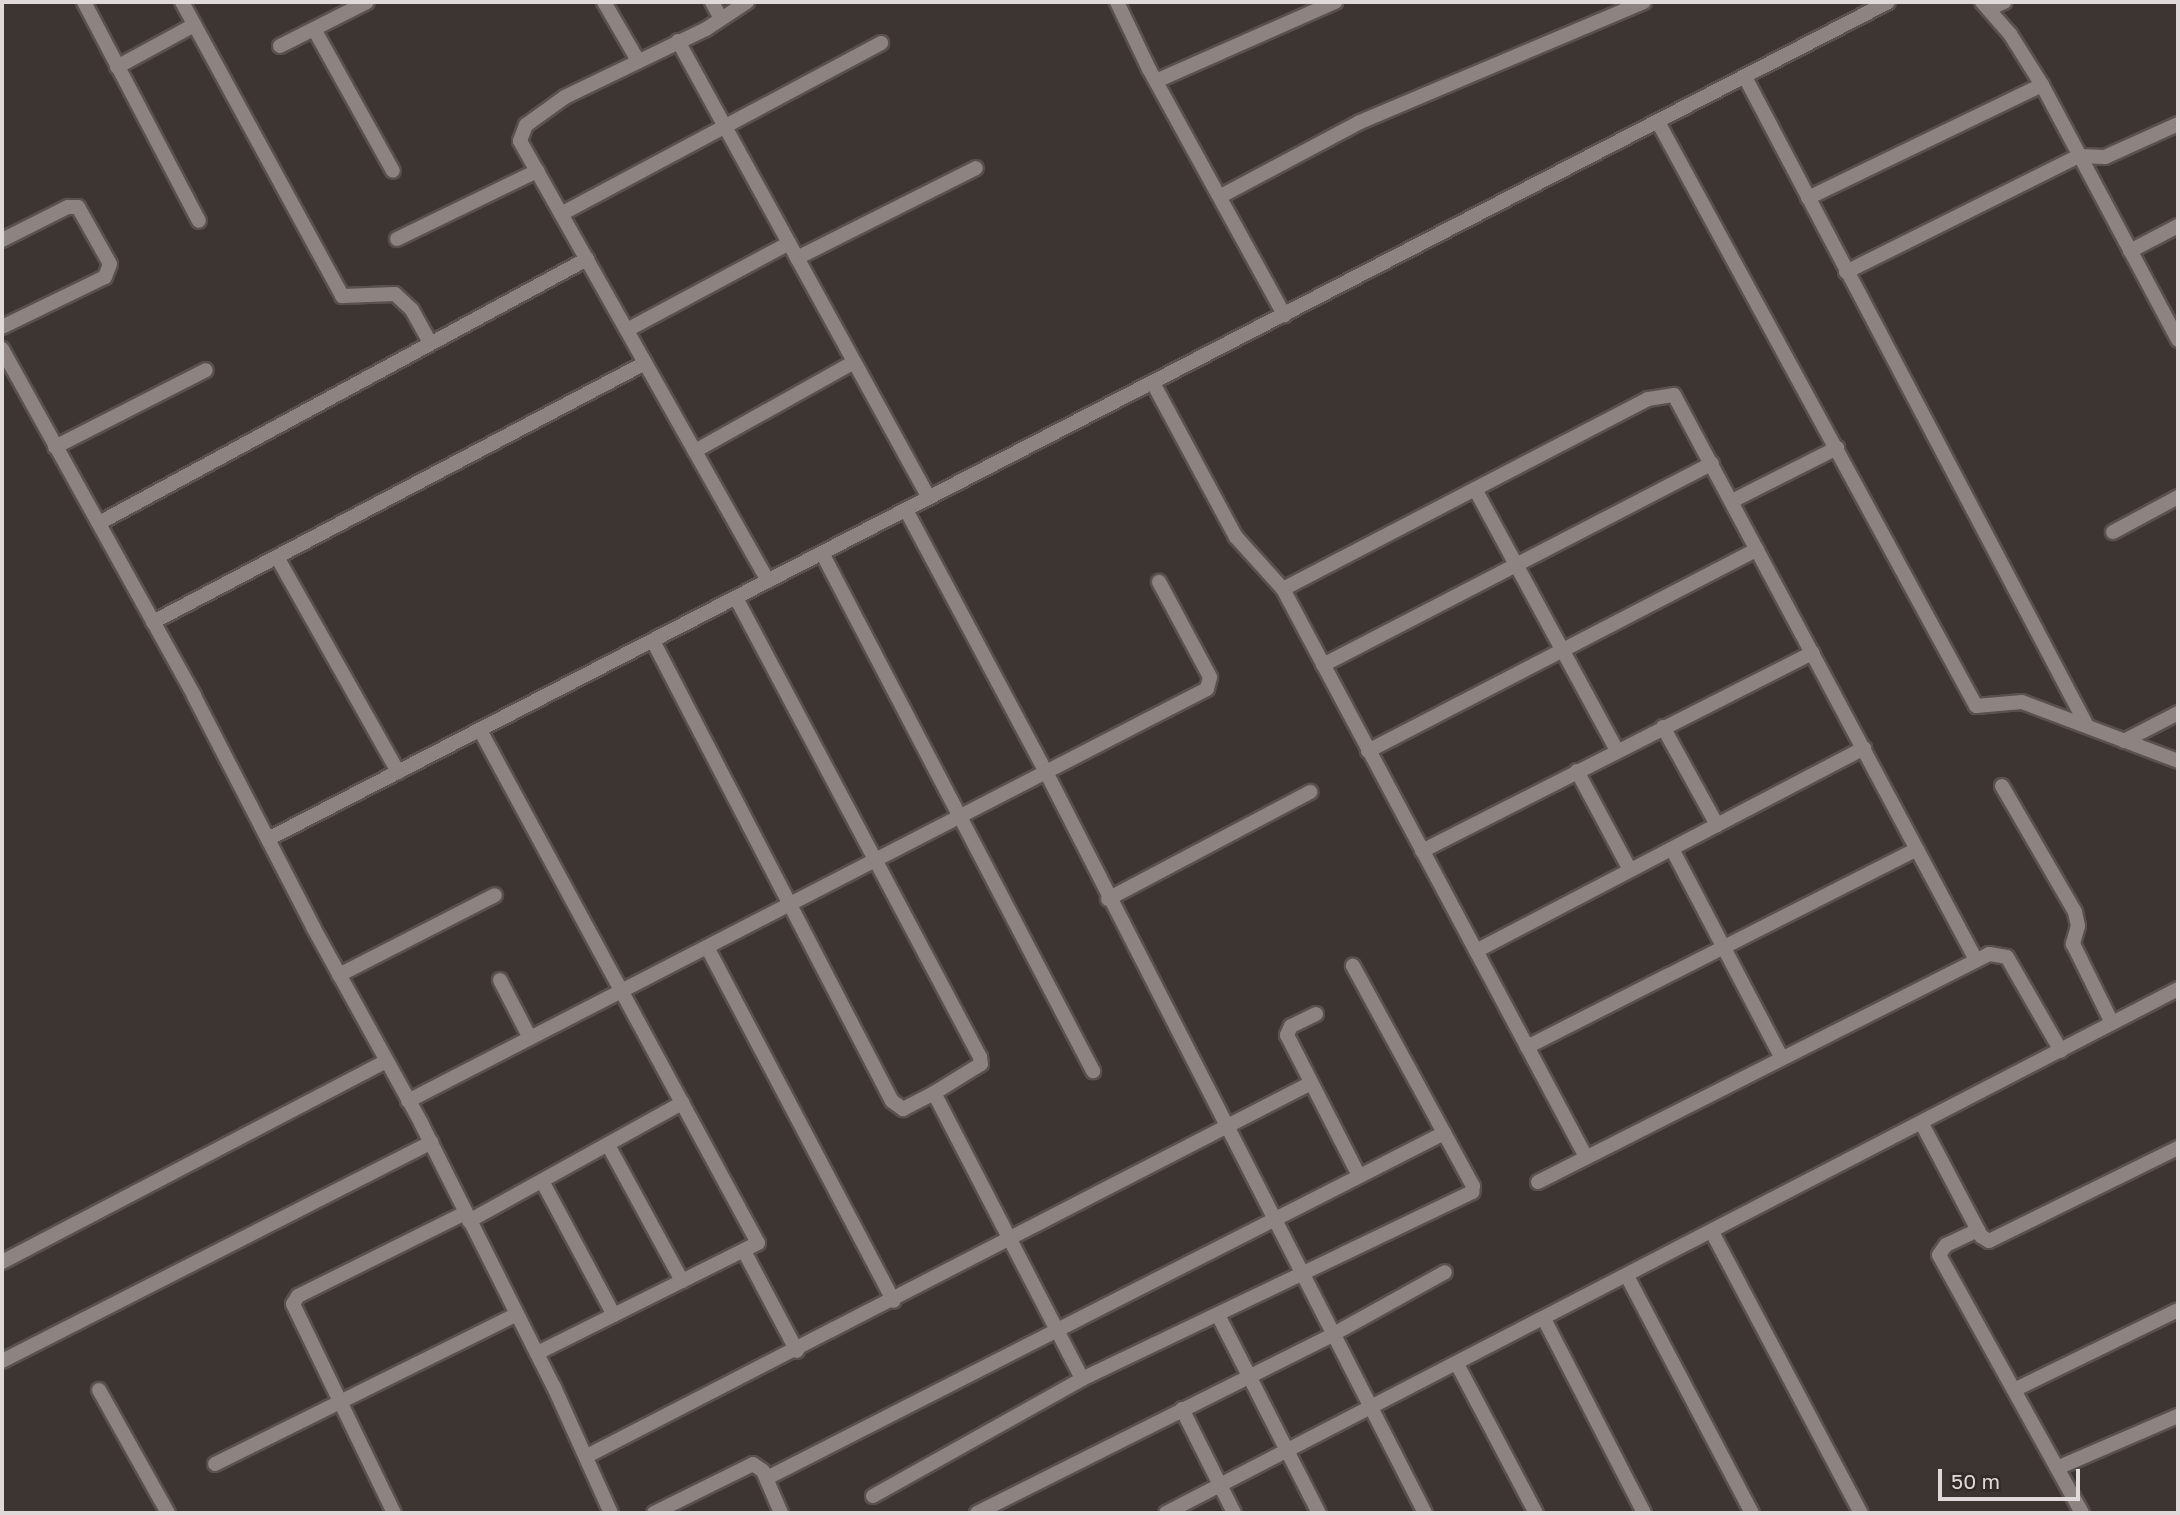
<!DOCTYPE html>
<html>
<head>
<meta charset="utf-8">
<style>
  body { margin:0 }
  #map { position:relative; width:2180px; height:1515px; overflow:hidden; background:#3d3532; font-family:"Golos Text",sans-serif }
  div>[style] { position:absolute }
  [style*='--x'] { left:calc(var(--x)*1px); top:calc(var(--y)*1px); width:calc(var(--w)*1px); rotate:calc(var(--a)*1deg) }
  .roads { filter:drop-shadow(2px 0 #58514f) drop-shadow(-2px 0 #58514f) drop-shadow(0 2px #58514f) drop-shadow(0 -2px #58514f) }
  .minor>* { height:14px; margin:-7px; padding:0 7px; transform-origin:7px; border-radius:7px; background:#8d8380 }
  span { translate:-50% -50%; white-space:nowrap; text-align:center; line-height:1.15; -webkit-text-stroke:7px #322b28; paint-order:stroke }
  .frame { position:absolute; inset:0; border:4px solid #dfdad9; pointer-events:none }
  .scale { position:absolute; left:1938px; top:1469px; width:142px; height:32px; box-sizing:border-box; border:4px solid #dfdad9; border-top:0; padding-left:9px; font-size:21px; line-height:24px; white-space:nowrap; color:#dfdad9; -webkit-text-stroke:5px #322b28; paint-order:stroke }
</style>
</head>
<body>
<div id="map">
  <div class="roads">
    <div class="minor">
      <i style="--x:84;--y:2;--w:247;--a:62.3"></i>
      <i style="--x:182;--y:2;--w:335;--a:61.4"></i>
      <i style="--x:342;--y:296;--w:53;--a:-2.2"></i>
      <i style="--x:395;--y:294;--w:23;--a:43"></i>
      <i style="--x:412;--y:310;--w:37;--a:61"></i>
      <i style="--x:604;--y:2;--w:66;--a:59.9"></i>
      <i style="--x:712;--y:2;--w:19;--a:62"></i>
      <i style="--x:747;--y:2;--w:49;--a:146.6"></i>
      <i style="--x:706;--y:29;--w:157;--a:154.3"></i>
      <i style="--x:565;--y:97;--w:48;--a:144.3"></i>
      <i style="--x:526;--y:125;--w:17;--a:111"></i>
      <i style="--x:520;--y:141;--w:505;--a:60.59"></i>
      <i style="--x:1117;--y:2;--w:74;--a:64.5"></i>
      <i style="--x:1149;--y:69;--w:281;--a:61.2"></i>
      <i style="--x:1982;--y:2;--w:43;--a:48.8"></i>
      <i style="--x:2010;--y:34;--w:60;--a:57.9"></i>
      <i style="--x:2042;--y:85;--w:289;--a:61.9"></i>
      <i style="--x:1989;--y:9;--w:17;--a:-25"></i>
      <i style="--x:314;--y:29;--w:162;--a:60.9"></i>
      <i style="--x:678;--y:41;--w:521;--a:61.22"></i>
      <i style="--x:280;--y:46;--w:97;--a:-26.8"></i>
      <i style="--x:117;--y:67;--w:88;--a:-28.6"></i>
      <i style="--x:1745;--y:77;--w:731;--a:62.21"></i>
      <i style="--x:1156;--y:81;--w:196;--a:-23.8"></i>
      <i style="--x:1658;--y:122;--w:665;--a:61.43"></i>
      <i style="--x:1976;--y:706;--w:46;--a:-5"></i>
      <i style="--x:2022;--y:702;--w:167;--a:20.7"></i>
      <i style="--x:1221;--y:196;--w:157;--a:-28"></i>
      <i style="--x:1360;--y:122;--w:308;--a:-22.9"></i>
      <i style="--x:1808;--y:198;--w:260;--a:-25.8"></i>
      <i style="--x:561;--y:214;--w:363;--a:-28.1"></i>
      <i style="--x:397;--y:239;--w:156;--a:-25.9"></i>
      <i style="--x:2;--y:240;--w:74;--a:-26.6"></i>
      <i style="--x:68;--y:207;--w:10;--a:0"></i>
      <i style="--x:78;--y:207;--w:65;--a:60.7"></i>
      <i style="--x:110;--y:264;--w:14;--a:111"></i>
      <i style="--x:105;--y:277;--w:114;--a:154.1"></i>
      <i style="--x:2130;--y:251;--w:54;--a:-27.5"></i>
      <i style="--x:797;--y:258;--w:200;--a:-26.7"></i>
      <i style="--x:1846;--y:272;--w:260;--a:-26.5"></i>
      <i style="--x:2079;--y:156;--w:26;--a:2"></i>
      <i style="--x:2105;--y:157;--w:80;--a:-24.3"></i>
      <i style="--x:627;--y:330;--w:184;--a:-28.2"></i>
      <i style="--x:2;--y:349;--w:397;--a:61"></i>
      <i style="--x:194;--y:696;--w:260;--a:62.7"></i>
      <i style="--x:313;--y:927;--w:224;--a:61.1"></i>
      <i style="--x:421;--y:1123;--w:296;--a:63.3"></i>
      <i style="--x:554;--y:1387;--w:138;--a:65.7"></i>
      <i style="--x:1153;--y:383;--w:175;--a:61.7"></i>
      <i style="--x:1236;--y:537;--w:70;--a:47.9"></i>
      <i style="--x:1283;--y:589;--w:644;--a:61.92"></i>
      <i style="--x:55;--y:447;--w:169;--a:-27"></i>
      <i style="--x:695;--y:451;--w:182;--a:-29.2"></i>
      <i style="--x:1475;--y:489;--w:297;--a:61.5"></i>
      <i style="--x:1732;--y:501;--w:118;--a:-26.8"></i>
      <i style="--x:906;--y:510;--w:297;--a:61.9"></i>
      <i style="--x:1046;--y:772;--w:832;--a:62.91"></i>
      <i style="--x:99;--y:523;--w:555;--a:-28.41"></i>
      <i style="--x:2113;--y:532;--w:74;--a:-28.3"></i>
      <i style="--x:822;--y:553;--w:585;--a:62.38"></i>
      <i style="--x:277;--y:557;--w:247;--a:60.6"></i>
      <i style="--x:1283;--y:589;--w:411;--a:-27.5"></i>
      <i style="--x:1648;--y:399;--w:26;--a:-9"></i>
      <i style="--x:1674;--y:395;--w:641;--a:61.87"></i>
      <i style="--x:153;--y:622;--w:556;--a:-27.76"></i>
      <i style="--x:653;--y:641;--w:518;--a:62.55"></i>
      <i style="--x:892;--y:1101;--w:14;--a:36"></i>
      <i style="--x:903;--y:1109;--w:35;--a:-27"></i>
      <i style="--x:934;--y:1093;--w:55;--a:-31.7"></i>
      <i style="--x:981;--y:1064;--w:7;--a:-98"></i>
      <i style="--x:980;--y:1057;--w:520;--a:-117.99"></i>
      <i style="--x:1323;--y:665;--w:438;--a:-27.4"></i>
      <i style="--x:1663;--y:727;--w:112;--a:61.1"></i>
      <i style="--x:480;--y:730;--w:583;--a:61.55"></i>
      <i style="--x:758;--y:1243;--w:247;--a:153.5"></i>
      <i style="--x:2124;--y:741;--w:61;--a:-27.4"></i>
      <i style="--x:1368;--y:751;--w:438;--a:-27.4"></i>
      <i style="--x:1577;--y:771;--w:112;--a:61.8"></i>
      <i style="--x:2002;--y:786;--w:146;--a:59.9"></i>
      <i style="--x:2075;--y:912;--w:14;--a:78"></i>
      <i style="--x:2078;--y:926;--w:19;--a:106"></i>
      <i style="--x:2073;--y:944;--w:88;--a:63.7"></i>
      <i style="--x:268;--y:839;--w:1823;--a:-27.32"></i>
      <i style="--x:1672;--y:849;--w:235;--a:62.3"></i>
      <i style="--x:1422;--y:851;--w:438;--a:-26.9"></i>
      <i style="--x:1108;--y:899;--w:229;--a:-27.9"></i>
      <i style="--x:707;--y:947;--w:400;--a:62.2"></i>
      <i style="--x:1476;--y:951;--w:438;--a:-27.6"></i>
      <i style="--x:339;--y:975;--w:175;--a:-27.1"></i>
      <i style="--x:500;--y:980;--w:65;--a:62.7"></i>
      <i style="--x:1316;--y:1014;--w:28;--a:154"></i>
      <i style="--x:1291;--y:1026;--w:10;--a:114"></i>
      <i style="--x:1287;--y:1035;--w:158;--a:62.9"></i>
      <i style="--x:1527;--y:1047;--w:437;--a:-26.9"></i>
      <i style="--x:934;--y:1093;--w:322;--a:62.6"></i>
      <i style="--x:408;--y:1101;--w:899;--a:-27.28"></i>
      <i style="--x:1207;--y:689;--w:12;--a:-76"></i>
      <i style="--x:1210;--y:677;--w:108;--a:-118.2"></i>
      <i style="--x:1922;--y:1124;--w:127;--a:62.2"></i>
      <i style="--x:1981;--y:1236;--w:9;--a:32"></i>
      <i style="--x:1989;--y:1241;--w:211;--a:-26.2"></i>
      <i style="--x:608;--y:1145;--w:155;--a:61.4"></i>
      <i style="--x:542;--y:1181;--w:152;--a:61.8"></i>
      <i style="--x:1538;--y:1182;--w:505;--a:-26.82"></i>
      <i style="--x:1989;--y:954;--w:18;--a:9"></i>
      <i style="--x:2007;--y:957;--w:108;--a:60.1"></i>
      <i style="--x:469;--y:1221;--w:244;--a:-29"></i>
      <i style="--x:1978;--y:1230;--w:35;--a:155"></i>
      <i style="--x:1946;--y:1245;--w:12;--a:125"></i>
      <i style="--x:1939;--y:1255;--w:295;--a:61"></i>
      <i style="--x:1712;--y:1232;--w:318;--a:62.1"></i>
      <i style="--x:744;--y:1251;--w:113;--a:62.1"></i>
      <i style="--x:2;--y:1262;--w:433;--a:-27.6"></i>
      <i style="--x:1627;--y:1276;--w:268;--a:62.2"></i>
      <i style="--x:1218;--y:1315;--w:222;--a:63"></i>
      <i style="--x:1544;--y:1319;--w:218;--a:62.7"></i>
      <i style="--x:2;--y:1361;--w:482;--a:-27"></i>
      <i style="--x:1457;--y:1364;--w:169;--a:62.1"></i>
      <i style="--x:99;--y:1390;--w:141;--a:60.7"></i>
      <i style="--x:2014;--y:1390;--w:182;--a:-26"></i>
      <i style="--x:1182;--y:1409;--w:116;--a:63.4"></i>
      <i style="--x:587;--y:1456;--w:814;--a:-27.26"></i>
      <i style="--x:215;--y:1464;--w:337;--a:-26.4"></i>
      <i style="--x:2057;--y:1468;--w:132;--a:-23.3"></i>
      <i style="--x:767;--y:1478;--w:760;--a:-27"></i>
      <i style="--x:873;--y:1496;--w:240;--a:-29.2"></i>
      <i style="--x:1082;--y:1379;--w:433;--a:-25.6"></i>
      <i style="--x:1472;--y:1192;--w:6;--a:-81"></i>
      <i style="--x:1473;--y:1186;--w:251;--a:-118.6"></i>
      <i style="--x:394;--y:1513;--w:232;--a:-115.8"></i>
      <i style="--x:293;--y:1304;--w:9;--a:-58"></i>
      <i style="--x:298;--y:1296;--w:186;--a:-26.4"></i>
      <i style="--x:654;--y:1513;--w:110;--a:-26.3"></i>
      <i style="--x:753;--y:1464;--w:12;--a:35"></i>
      <i style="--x:763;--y:1471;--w:46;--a:66.8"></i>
      <i style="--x:977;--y:1513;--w:397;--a:-26.6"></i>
      <i style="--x:1332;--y:1335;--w:129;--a:-29.1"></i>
      <i style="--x:1166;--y:1513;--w:1140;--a:-27.37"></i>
    </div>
  </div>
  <div class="frame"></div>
  <div class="scale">50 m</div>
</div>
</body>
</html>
